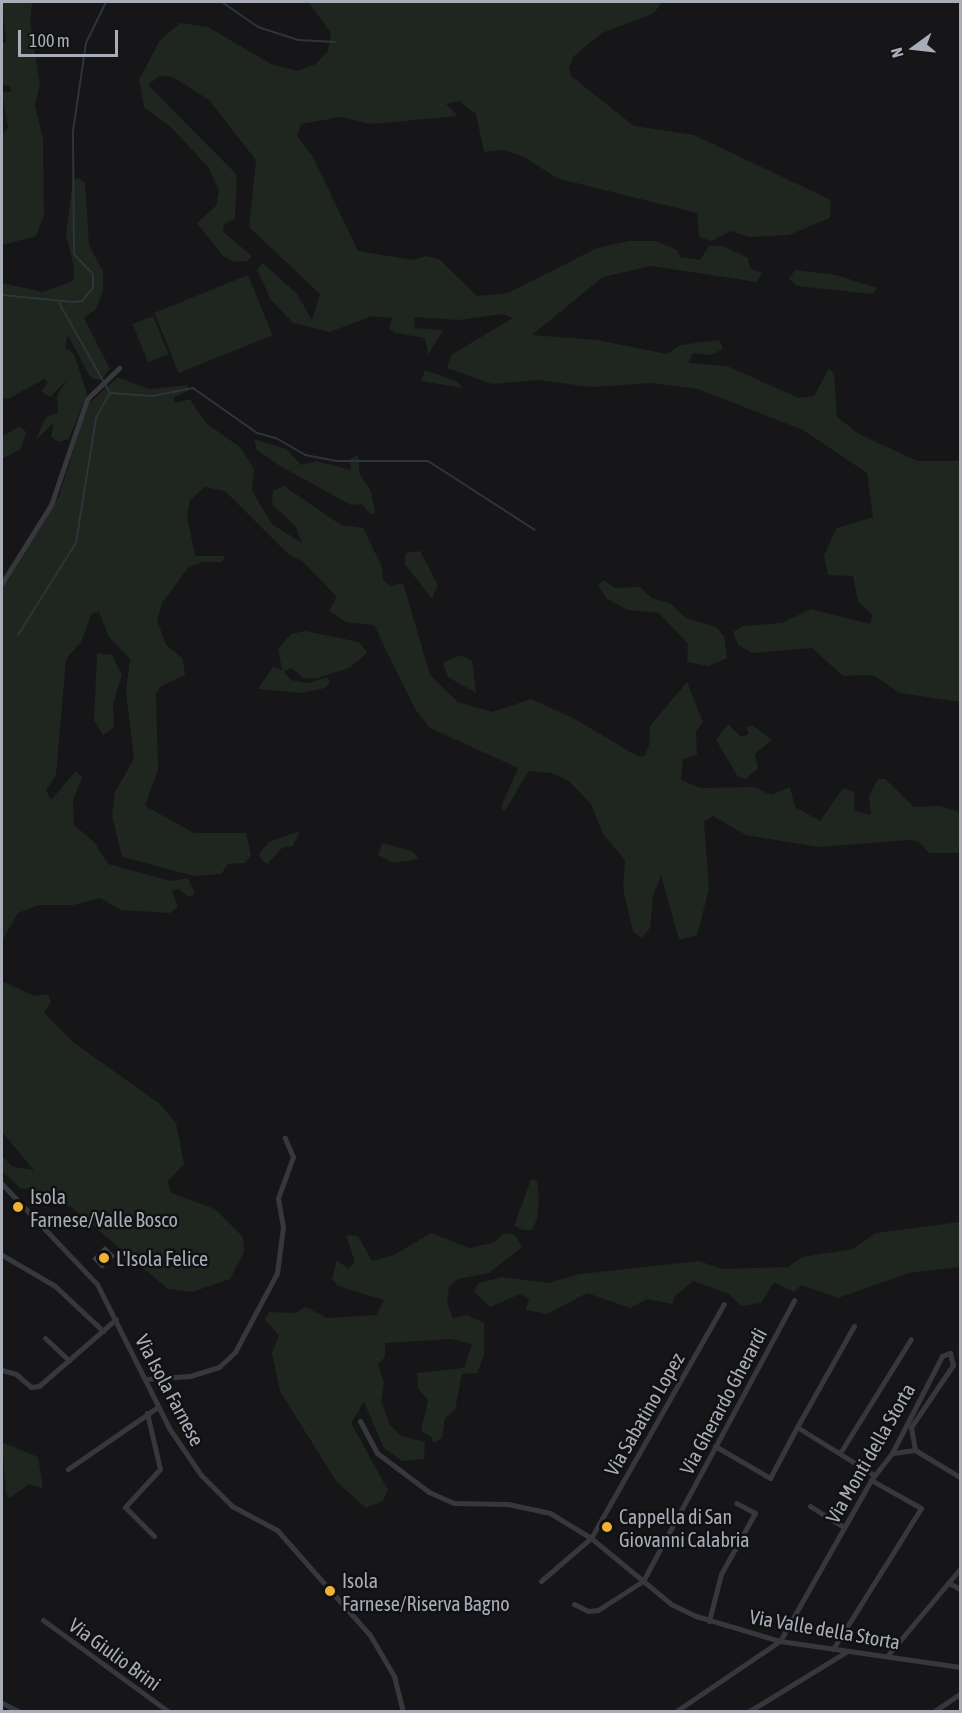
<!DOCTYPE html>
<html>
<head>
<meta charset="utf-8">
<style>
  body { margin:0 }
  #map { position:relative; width:962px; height:1713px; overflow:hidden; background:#161618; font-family:"Asap Condensed",sans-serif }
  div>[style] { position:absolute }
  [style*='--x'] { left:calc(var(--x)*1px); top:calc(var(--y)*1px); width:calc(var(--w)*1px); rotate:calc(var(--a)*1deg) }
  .green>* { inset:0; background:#1e261f; transform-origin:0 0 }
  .stream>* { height:2px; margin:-1px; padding:0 1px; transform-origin:1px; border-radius:1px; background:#2c353c }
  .building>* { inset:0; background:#404145; transform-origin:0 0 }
  .street>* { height:5px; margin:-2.5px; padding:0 2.5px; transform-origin:2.5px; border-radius:2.5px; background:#37383d }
  .dots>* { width:16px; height:16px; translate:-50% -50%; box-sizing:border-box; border:3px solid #111113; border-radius:50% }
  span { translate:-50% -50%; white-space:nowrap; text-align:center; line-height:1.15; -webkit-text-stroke:5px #111113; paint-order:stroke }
  .poi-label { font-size:20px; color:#a8adb8 }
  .left { translate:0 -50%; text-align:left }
  .street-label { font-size:20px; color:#a8adb8 }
  .frame { position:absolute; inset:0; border:3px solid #a8adb8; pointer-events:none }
  .north { position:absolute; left:884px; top:18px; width:60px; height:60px; -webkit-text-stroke:4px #111113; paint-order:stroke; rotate:255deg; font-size:16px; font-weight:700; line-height:24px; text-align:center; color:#a8adb8 }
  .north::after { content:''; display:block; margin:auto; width:21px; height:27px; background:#a8adb8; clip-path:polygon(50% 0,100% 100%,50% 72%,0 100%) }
  .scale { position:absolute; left:18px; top:30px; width:100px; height:27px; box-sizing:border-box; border:3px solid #a8adb8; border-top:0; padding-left:8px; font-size:18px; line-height:21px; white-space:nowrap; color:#a8adb8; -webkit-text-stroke:4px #111113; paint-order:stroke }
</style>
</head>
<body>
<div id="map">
  <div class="green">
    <i style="clip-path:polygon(2px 2px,40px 2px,32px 3px,30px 23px,40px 84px,35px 105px,43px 139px,44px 215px,36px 236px,2px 245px,2px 135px,8px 128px,2px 92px,11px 92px,10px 86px,2px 84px,2px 43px,6px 43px)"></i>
    <i style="clip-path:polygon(308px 2px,662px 2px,654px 13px,602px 33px,574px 56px,569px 68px,571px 76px,634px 126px,694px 135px,831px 200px,830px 218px,789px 235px,749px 237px,731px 231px,711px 241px,699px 237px,697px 213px,556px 178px,525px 157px,502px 150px,484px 152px,476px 114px,459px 101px,446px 104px,458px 116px,371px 124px,341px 117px,301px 124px,297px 136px,313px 157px,358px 251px,414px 260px,426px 256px,439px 259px,477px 296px,508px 293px,597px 248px,629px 241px,656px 241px,677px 250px,680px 257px,700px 260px,709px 246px,723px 246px,748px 258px,750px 268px,762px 273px,757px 282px,651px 266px,603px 277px,532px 335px,597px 340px,667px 354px,680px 345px,719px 340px,723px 349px,711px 355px,693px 353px,688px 363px,727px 366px,799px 398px,814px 396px,829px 368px,834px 374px,837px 417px,859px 434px,917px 461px,960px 461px,960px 702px,900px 693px,873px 675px,843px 676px,812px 648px,752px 653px,738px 645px,733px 632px,743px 626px,782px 623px,811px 609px,870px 624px,873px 615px,858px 602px,853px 576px,828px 575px,824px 555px,837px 528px,873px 517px,867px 473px,803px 430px,698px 389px,652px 383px,591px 387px,538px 380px,492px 384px,447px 368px,451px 355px,513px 318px,503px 314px,459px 320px,414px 317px,415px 328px,443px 330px,428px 355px,425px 338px,395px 333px,389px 328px,392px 318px,372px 316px,330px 332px,293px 323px,271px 300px,257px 270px,263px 263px,297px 294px,312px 320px,320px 294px,249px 227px,256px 160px,209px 100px,173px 77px,159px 76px,148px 85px,237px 175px,235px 219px,224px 224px,223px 232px,252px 256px,247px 261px,235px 262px,223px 256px,197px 223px,216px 206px,219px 191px,209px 168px,171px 127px,144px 107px,139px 80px,160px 40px,180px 23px,208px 27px,271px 64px,297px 71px,316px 64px,328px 51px,331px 33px)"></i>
    <i style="clip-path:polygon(79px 178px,85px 183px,89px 245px,103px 272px,103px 291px,96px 309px,84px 318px,110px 369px,101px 380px,91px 378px,68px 336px,65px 347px,74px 354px,87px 394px,69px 439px,59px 442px,51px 437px,54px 422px,35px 441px,46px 417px,58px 413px,57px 395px,67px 380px,50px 397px,41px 391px,48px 382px,44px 379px,8px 399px,2px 398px,2px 283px,43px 292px,73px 281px,74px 267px,66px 235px,73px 179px)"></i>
    <i style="clip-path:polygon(795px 270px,836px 275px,877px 288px,872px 294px,797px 286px,789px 279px)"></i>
    <i style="left:248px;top:275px;width:65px;height:101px;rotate:68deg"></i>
    <i style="left:153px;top:316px;width:41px;height:22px;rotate:68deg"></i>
    <i style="clip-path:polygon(425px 370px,456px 381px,463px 388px,421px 381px)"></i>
    <i style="clip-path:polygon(118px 377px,149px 389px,188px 385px,188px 391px,174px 397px,174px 403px,190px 399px,206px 423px,241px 448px,254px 469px,252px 491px,272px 524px,302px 543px,295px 526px,272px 504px,273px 491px,284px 486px,341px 525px,363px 528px,382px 567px,383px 580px,391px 586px,403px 583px,430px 675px,458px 702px,492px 712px,531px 699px,573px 718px,639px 757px,645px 756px,649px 745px,650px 726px,687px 682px,703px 722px,696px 731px,697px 755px,683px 759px,681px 780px,700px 788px,754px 787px,771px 795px,790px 787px,795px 807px,820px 821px,843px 788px,854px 792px,855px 811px,871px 815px,869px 796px,878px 779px,885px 779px,914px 807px,940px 806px,960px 812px,960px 853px,929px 853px,918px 841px,908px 840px,819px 847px,746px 835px,713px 816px,704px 822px,709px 889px,697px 935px,679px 940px,661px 875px,653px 896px,650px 928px,642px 938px,633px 932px,623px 888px,625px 860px,603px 834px,591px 804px,569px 781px,552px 773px,529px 771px,504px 812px,501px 807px,518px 768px,430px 728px,415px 709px,374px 625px,346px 622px,329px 611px,337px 597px,303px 562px,287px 553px,225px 491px,205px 487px,190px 500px,187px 516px,195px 556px,225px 556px,222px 562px,202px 562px,188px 568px,162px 603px,157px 620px,166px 645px,183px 659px,185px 675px,161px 686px,156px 694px,158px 769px,145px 806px,194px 833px,246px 833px,251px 855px,245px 863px,228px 864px,221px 874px,194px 876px,122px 857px,112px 815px,115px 792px,134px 759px,126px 691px,130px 659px,109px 637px,99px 612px,92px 613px,81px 642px,66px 659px,56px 775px,46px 790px,51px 800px,76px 771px,82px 778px,73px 800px,74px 825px,94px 842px,108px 864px,171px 881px,188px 878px,195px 894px,188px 897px,179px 889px,172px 891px,178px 907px,170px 913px,121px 910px,100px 898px,73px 905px,39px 905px,18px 913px,2px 941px,2px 585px,59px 496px,88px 404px)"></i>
    <i style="clip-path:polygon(20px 426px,26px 432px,21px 449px,2px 459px,2px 437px)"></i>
    <i style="clip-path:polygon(254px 439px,286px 449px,301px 465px,316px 461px,351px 470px,350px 459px,358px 455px,360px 475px,371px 491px,375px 513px,370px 514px,362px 504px,351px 505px,280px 466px,257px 450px)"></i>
    <i style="clip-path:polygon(420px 551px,438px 585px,432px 599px,405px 564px,406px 553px)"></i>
    <i style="clip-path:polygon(604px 580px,615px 588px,640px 587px,652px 598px,670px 603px,686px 618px,716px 627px,724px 636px,727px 658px,708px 666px,687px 662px,688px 644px,659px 613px,628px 610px,607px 599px,598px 585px)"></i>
    <i style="clip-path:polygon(305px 631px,359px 642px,367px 653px,349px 668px,317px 678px,304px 678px,291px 668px,284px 672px,291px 680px,308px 683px,327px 677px,330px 683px,325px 688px,301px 693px,258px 689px,273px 667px,282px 670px,278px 649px,291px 634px)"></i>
    <i style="clip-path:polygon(97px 653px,112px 655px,122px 675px,113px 704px,114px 727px,103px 735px,94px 720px)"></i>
    <i style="clip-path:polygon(461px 655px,472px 661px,476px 693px,448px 677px,443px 663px)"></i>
    <i style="clip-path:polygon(728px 724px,741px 737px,749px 734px,746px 727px,753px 726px,772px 740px,755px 754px,758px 768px,746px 779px,738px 777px,716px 740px)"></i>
    <i style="clip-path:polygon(300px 831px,293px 846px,282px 848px,267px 864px,262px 860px,259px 854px,269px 842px)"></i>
    <i style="clip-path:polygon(382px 843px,412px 851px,419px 859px,393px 863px,378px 855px)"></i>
    <i style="clip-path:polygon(2px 981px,34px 996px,48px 994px,51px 1002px,44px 1013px,74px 1043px,160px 1104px,176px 1123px,184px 1164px,168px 1181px,171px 1193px,215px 1209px,243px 1237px,244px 1252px,230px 1279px,192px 1292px,168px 1289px,71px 1207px,45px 1199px,31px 1188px,21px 1189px,2px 1171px,2px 1156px,13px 1167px,34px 1170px,2px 1132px)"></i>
    <i style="clip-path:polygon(531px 1179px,537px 1181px,539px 1197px,537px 1219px,532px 1230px,523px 1230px,514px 1226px)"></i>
    <i style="clip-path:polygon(960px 1222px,960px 1267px,909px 1273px,838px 1298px,801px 1285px,794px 1292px,774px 1282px,761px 1303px,741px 1306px,729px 1294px,693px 1281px,674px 1297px,673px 1304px,647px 1299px,630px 1308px,587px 1293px,547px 1314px,526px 1310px,529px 1299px,520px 1294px,490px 1307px,474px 1291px,479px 1283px,502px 1277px,548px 1283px,580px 1274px,699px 1261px,722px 1269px,788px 1267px,802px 1257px,853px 1249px,876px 1233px)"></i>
    <i style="clip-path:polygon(431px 1233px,469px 1248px,493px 1243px,505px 1233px,515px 1235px,522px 1247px,489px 1273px,458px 1279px,449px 1287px,447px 1304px,453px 1318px,467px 1315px,484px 1323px,484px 1355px,477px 1373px,462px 1374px,455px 1410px,445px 1418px,442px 1438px,433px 1443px,432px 1437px,421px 1431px,428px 1400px,418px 1389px,417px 1373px,464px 1368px,472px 1344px,451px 1339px,385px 1343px,385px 1357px,378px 1364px,384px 1383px,381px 1401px,390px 1425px,401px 1436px,425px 1442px,424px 1459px,402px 1461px,384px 1448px,364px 1402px,351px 1423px,388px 1490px,383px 1501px,366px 1508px,336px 1481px,280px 1391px,272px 1353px,279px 1335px,265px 1320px,269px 1312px,295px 1313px,306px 1307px,327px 1318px,376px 1315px,384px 1300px,338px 1286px,332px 1279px,337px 1260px,348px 1269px,355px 1262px,346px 1235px,358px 1236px,372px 1261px,394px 1255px)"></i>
    <i style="clip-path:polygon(2px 1442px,38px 1457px,43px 1489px,29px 1484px,10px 1498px,6px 1494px)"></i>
  </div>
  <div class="stream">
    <i style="--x:222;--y:2;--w:44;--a:34.8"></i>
    <i style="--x:258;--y:27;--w:42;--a:18"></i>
    <i style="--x:298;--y:40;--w:37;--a:3"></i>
    <i style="--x:2;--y:295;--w:72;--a:5.6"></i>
    <i style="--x:74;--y:302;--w:8;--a:-7"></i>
    <i style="--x:82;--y:301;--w:17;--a:-50"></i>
    <i style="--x:93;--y:288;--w:14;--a:-90"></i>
    <i style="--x:93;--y:274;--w:28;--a:-134"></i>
    <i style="--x:74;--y:254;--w:123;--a:-90.5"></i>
    <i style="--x:73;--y:131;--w:89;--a:-81.6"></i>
    <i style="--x:86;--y:43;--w:46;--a:-64"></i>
    <i style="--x:110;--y:393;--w:42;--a:4.1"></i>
    <i style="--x:152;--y:396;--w:42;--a:-11"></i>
    <i style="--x:193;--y:388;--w:78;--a:35.1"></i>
    <i style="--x:257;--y:433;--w:20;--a:15"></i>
    <i style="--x:276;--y:438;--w:34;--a:30"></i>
    <i style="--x:305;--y:455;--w:32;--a:11"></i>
    <i style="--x:336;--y:461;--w:92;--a:0"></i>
    <i style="--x:428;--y:461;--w:127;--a:32.8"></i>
    <i style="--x:18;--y:635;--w:109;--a:-57.8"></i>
    <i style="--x:76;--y:543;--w:127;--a:-80.9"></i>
    <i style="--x:96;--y:418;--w:29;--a:-61"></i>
    <i style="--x:110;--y:393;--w:103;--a:-119.5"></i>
  </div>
  <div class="building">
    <i style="left:105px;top:1246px;width:14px;height:18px;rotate:45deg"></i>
  </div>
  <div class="street">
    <i style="--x:2;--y:583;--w:92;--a:-57.9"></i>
    <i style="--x:51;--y:505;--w:112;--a:-71.2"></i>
    <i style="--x:87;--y:399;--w:45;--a:-44.1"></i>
    <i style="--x:2;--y:1184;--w:138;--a:46.5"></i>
    <i style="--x:97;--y:1284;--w:161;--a:63.4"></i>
    <i style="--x:169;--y:1428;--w:57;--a:55.8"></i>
    <i style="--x:201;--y:1475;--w:44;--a:45"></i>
    <i style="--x:232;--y:1506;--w:51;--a:28.1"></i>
    <i style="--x:277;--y:1530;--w:140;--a:48.5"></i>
    <i style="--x:370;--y:1635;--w:48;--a:59.7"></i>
    <i style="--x:394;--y:1676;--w:37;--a:76"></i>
    <i style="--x:2;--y:1255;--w:61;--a:30.3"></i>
    <i style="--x:55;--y:1286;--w:66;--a:43.2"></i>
    <i style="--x:45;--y:1338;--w:33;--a:43"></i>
    <i style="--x:2;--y:1370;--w:15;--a:16"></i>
    <i style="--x:16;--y:1374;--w:20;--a:41"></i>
    <i style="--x:31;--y:1387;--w:8;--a:-7"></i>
    <i style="--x:39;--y:1386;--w:102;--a:-41"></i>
    <i style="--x:145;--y:1379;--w:45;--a:-3.8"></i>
    <i style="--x:190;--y:1376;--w:30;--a:-17"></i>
    <i style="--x:219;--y:1367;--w:22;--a:-43"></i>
    <i style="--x:235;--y:1352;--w:89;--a:-62"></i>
    <i style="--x:277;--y:1273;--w:46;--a:-82.6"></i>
    <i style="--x:283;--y:1227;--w:29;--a:-100"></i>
    <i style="--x:278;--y:1198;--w:44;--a:-69.9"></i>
    <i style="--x:293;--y:1157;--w:21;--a:-113"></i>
    <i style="--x:147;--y:1413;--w:57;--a:76.9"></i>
    <i style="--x:160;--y:1469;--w:52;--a:132.6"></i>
    <i style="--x:125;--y:1507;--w:41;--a:45"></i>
    <i style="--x:360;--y:1421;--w:36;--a:62"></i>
    <i style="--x:377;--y:1453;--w:65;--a:36.9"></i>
    <i style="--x:429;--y:1492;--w:27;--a:24"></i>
    <i style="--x:454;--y:1503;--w:54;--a:1.1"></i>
    <i style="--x:508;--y:1504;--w:43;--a:12.1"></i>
    <i style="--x:550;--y:1513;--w:48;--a:31.4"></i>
    <i style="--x:591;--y:1538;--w:104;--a:39.5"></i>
    <i style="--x:671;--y:1604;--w:28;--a:26"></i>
    <i style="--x:696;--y:1616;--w:88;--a:16.6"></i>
    <i style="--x:780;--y:1641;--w:182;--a:8.2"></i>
    <i style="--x:797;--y:1427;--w:116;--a:-60.6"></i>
    <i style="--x:715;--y:1446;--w:64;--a:30.2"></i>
    <i style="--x:770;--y:1478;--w:58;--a:-62.1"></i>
    <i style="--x:797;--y:1427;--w:91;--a:31.9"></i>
    <i style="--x:840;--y:1453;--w:134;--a:-58.1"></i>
    <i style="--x:893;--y:1453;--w:22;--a:-8"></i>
    <i style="--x:915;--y:1450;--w:52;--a:31"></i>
    <i style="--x:68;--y:1469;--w:109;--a:-34.6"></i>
    <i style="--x:810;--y:1506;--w:40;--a:32"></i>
    <i style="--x:541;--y:1581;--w:66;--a:-40.7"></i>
    <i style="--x:591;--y:1538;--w:269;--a:-60.4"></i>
    <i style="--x:949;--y:1583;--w:13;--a:29"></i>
    <i style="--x:574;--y:1604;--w:16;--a:27"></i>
    <i style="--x:588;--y:1611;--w:10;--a:-6"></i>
    <i style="--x:598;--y:1610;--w:54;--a:-32.8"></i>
    <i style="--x:643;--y:1581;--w:319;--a:-61.7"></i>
    <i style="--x:43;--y:1620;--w:156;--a:36.1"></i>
    <i style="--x:709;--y:1621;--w:49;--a:-75.7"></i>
    <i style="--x:721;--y:1574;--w:70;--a:-60.9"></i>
    <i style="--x:755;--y:1513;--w:21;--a:-152"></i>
    <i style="--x:833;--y:1649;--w:166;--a:-58"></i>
    <i style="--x:921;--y:1508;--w:57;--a:-150.8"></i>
    <i style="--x:887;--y:1656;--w:114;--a:-50"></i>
    <i style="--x:2;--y:1703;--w:20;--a:27"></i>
    <i style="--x:675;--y:1712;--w:127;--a:-34.1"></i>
    <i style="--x:780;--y:1641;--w:185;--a:-60.5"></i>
    <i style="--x:871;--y:1480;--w:34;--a:-52"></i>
    <i style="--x:892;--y:1453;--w:109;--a:-62.7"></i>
    <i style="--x:942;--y:1356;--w:9;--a:-21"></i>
    <i style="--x:950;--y:1353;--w:12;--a:76"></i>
    <i style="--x:953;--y:1365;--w:75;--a:124.1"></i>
    <i style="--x:911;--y:1427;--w:23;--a:80"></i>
    <i style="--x:748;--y:1712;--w:115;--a:-31.5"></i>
    <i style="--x:933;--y:1712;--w:32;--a:-34"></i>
  </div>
  <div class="dots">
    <i style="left:18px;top:1207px;background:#f2b134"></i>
    <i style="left:104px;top:1258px;background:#f2b134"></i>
    <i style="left:607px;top:1527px;background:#f2b134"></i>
    <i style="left:330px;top:1591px;background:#f2b134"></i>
  </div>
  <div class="poi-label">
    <span class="left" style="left:30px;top:1208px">Isola<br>Farnese/Valle Bosco</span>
    <span class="left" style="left:116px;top:1258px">L'Isola Felice</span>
    <span class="left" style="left:619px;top:1528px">Cappella di San<br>Giovanni Calabria</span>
    <span class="left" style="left:342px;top:1592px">Isola<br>Farnese/Riserva Bagno</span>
  </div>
  <div class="street-label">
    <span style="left:170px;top:1390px;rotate:62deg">Via Isola Farnese</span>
    <span style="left:723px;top:1401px;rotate:-62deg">Via Gherardo Gherardi</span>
    <span style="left:644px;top:1414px;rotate:-60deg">Via Sabatino Lopez</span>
    <span style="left:870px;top:1453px;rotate:-60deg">Via Monti della Storta</span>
    <span style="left:825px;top:1629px;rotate:10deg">Via Valle della Storta</span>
    <span style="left:115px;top:1654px;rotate:36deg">Via Giulio Brini</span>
  </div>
  <div class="frame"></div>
  <div class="north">N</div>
  <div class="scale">100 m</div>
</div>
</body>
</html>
